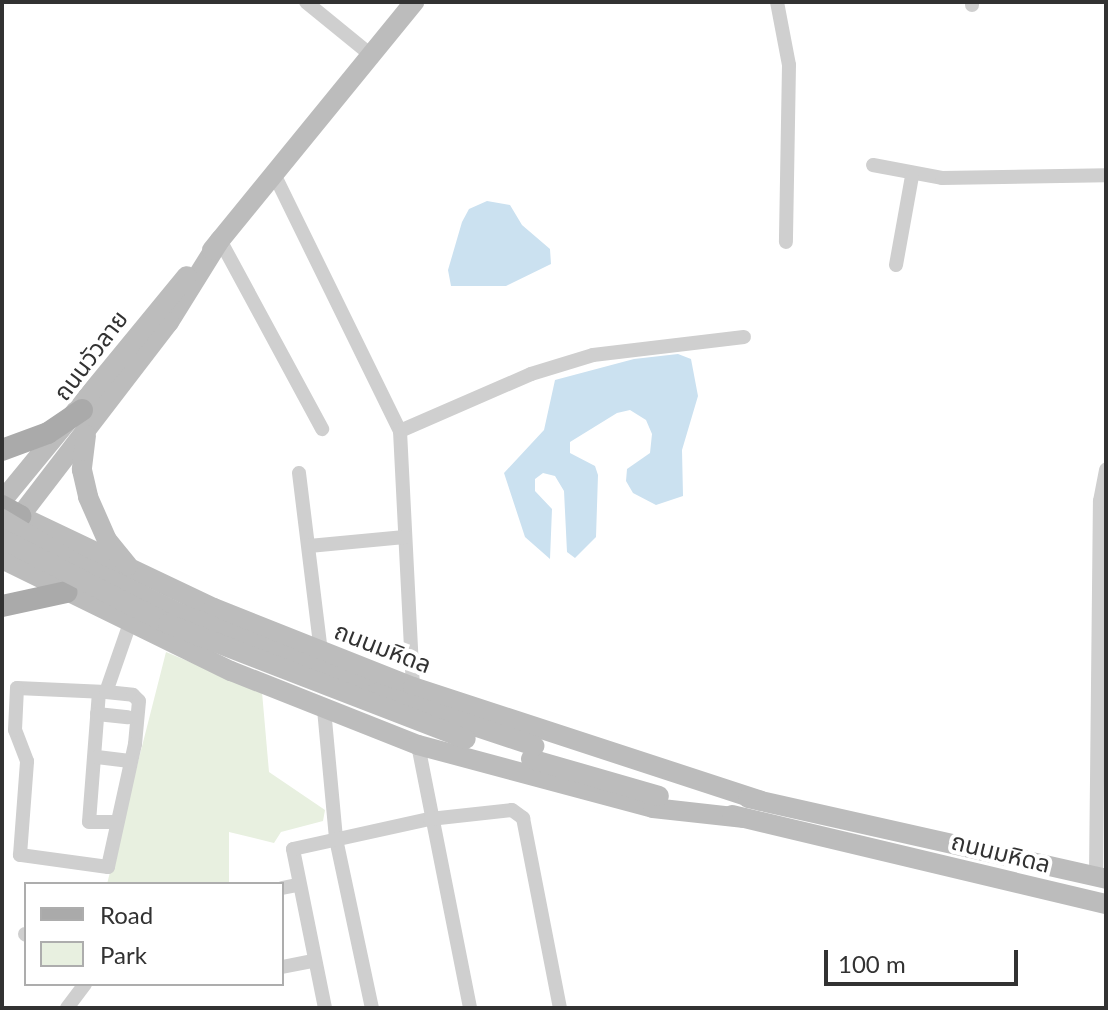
<!DOCTYPE html>
<html>
<head>
<meta charset="utf-8">
<style>
  body { margin:0 }
  #map { position:relative; width:1108px; height:1010px; overflow:hidden; background:#fff; font-family:Lato,"Noto Sans Thai",sans-serif }
  div>[style] { position:absolute }
  [style*='--x'] { left:calc(var(--x)*1px); top:calc(var(--y)*1px); width:calc(var(--w)*1px); rotate:calc(var(--a)*1deg) }
  .green>* { inset:0; background:#e8f0e0 }
  .water>* { inset:0; background:#cbe1f0 }
  .minor>* { height:14px; margin:-7px; padding:0 7px; transform-origin:7px; border-radius:7px; background:#cfcfcf }
  .secondary>* { height:20px; margin:-10px; padding:0 10px; transform-origin:10px; border-radius:10px; background:#bcbcbc }
  .primary>* { height:22px; margin:-11px; padding:0 11px; transform-origin:11px; border-radius:11px; background:#aaa }
  .secondary-bridge>* { height:20px; margin:-10px; padding:0 10px; transform-origin:10px; border-radius:10px; background:#bcbcbc }
  span { translate:-50% -50%; white-space:nowrap; text-align:center; line-height:1.15; -webkit-text-stroke:8px #fff; paint-order:stroke }
  .street-label { font-size:24px; color:#323232 }
  .frame { position:absolute; inset:0; border:4px solid #323232; pointer-events:none }
  .legend { position:absolute; left:24px; top:882px; width:260px; height:104px; box-sizing:border-box; background:#fff; border:2px solid #adadad; margin:0; padding:10px 14px; list-style:none; font-size:24px; color:#323232 }
  .legend li { display:flex; align-items:center; gap:16px; height:40px }
  .legend b { width:40px; border:2px solid #adadad }
  .scale { position:absolute; left:824px; top:950px; width:194px; height:36px; box-sizing:border-box; border:4px solid #323232; border-top:0; padding-left:10px; font-size:24px; line-height:28px; white-space:nowrap; color:#323232; -webkit-text-stroke:6px #fff; paint-order:stroke }
</style>
</head>
<body>
<div id="map">
  <div class="green">
    <i style="clip-path:polygon(166px 652px,262px 692px,269px 772px,325px 810px,323px 821px,281px 832px,274px 843px,229px 832px,229px 884px,107px 884px)"></i>
  </div>
  <div class="water">
    <i style="clip-path:polygon(487px 201px,510px 205px,522px 225px,550px 249px,551px 264px,506px 286px,451px 286px,448px 270px,462px 222px,469px 209px)"></i>
    <i style="clip-path:polygon(678px 354px,691px 359px,698px 396px,682px 450px,683px 496px,656px 505px,633px 493px,626px 481px,627px 469px,650px 453px,652px 434px,646px 420px,630px 410px,617px 413px,570px 442px,570px 453px,595px 466px,598px 475px,596px 537px,575px 558px,567px 552px,564px 491px,555px 476px,543px 473px,535px 479px,535px 491px,552px 509px,550px 559px,525px 537px,504px 473px,544px 430px,555px 380px,634px 359px)"></i>
  </div>
  <div class="minor">
    <i style="--x:306;--y:2;--w:84;--a:39.2"></i>
    <i style="--x:777;--y:2;--w:64;--a:79.2"></i>
    <i style="--x:789;--y:65;--w:177;--a:91"></i>
    <i style="--x:972;--y:5;--w:3;--a:-90"></i>
    <i style="--x:873;--y:165;--w:70;--a:10.7"></i>
    <i style="--x:942;--y:178;--w:164;--a:-1"></i>
    <i style="--x:275;--y:176;--w:284;--a:63.9"></i>
    <i style="--x:400;--y:431;--w:256;--a:87.1"></i>
    <i style="--x:220;--y:240;--w:215;--a:61.6"></i>
    <i style="--x:896;--y:265;--w:90;--a:-79.8"></i>
    <i style="--x:400;--y:431;--w:143;--a:-23.5"></i>
    <i style="--x:531;--y:374;--w:65;--a:-17"></i>
    <i style="--x:593;--y:355;--w:152;--a:-6.8"></i>
    <i style="--x:299;--y:473;--w:180;--a:83"></i>
    <i style="--x:309;--y:546;--w:96;--a:-5.4"></i>
    <i style="--x:17;--y:688;--w:89;--a:2.6"></i>
    <i style="--x:106;--y:692;--w:27;--a:6"></i>
    <i style="--x:133;--y:695;--w:8;--a:45"></i>
    <i style="--x:139;--y:701;--w:43;--a:95.3"></i>
    <i style="--x:135;--y:744;--w:126;--a:102.4"></i>
    <i style="--x:108;--y:867;--w:89;--a:-172.2"></i>
    <i style="--x:20;--y:855;--w:94;--a:-85.7"></i>
    <i style="--x:27;--y:761;--w:33;--a:-111"></i>
    <i style="--x:15;--y:730;--w:42;--a:-87.3"></i>
    <i style="--x:99;--y:692;--w:130;--a:94.4"></i>
    <i style="--x:89;--y:822;--w:26;--a:0"></i>
    <i style="--x:106;--y:692;--w:73;--a:-70.8"></i>
    <i style="--x:324;--y:709;--w:131;--a:84.7"></i>
    <i style="--x:336;--y:839;--w:173;--a:78"></i>
    <i style="--x:97;--y:714;--w:31;--a:6"></i>
    <i style="--x:418;--y:745;--w:268;--a:78.8"></i>
    <i style="--x:97;--y:757;--w:33;--a:7"></i>
    <i style="--x:1096;--y:876;--w:375;--a:-89.4"></i>
    <i style="--x:1100;--y:501;--w:32;--a:-79"></i>
    <i style="--x:282;--y:888;--w:16;--a:-11"></i>
    <i style="--x:25;--y:934;--w:1;--a:45"></i>
    <i style="--x:282;--y:967;--w:33;--a:-11"></i>
    <i style="--x:67;--y:1008;--w:30;--a:-53"></i>
    <i style="--x:325;--y:1008;--w:162;--a:-101.4"></i>
    <i style="--x:293;--y:849;--w:140;--a:-12.4"></i>
    <i style="--x:430;--y:819;--w:82;--a:-6.3"></i>
    <i style="--x:512;--y:810;--w:14;--a:36"></i>
    <i style="--x:523;--y:818;--w:194;--a:79"></i>
  </div>
  <div class="secondary">
    <i style="--x:220;--y:240;--w:97;--a:121.9"></i>
    <i style="--x:169;--y:322;--w:245;--a:127.5"></i>
    <i style="--x:20;--y:516;--w:215;--a:25.4"></i>
    <i style="--x:214;--y:608;--w:214;--a:21.7"></i>
    <i style="--x:413;--y:687;--w:366;--a:18.1"></i>
    <i style="--x:212;--y:250;--w:320;--a:-50.8"></i>
    <i style="--x:86;--y:435;--w:35;--a:97"></i>
    <i style="--x:82;--y:470;--w:28;--a:77"></i>
    <i style="--x:88;--y:497;--w:47;--a:66.2"></i>
    <i style="--x:107;--y:540;--w:33;--a:51"></i>
    <i style="--x:2;--y:501;--w:291;--a:-50.6"></i>
    <i style="--x:2;--y:559;--w:255;--a:26.1"></i>
    <i style="--x:231;--y:671;--w:201;--a:21.6"></i>
    <i style="--x:418;--y:745;--w:243;--a:15"></i>
    <i style="--x:653;--y:808;--w:92;--a:6.3"></i>
    <i style="--x:531;--y:759;--w:133;--a:16.1"></i>
    <i style="--x:748;--y:798;--w:367;--a:12.7"></i>
    <i style="--x:732;--y:815;--w:384;--a:13.4"></i>
  </div>
  <div class="primary">
    <i style="--x:2;--y:450;--w:49;--a:-20.3"></i>
    <i style="--x:48;--y:433;--w:41;--a:-34.1"></i>
    <i style="--x:2;--y:506;--w:21;--a:29"></i>
    <i style="--x:20;--y:516;--w:28;--a:131"></i>
    <i style="--x:2;--y:606;--w:66;--a:-12.2"></i>
  </div>
  <div class="secondary-bridge">
    <i style="--x:2;--y:519;--w:87;--a:31"></i>
    <i style="--x:77;--y:564;--w:113;--a:25.7"></i>
    <i style="--x:179;--y:613;--w:212;--a:22.2"></i>
    <i style="--x:375;--y:693;--w:168;--a:18.4"></i>
    <i style="--x:2;--y:539;--w:186;--a:27.1"></i>
    <i style="--x:168;--y:624;--w:319;--a:21.1"></i>
  </div>
  <div class="street-label">
    <span style="left:90px;top:355px;rotate:-53deg">ถนนวัวลาย</span>
    <span style="left:383px;top:647px;rotate:21deg">ถนนมหิดล</span>
    <span style="left:1001px;top:852px;rotate:14deg">ถนนมหิดล</span>
  </div>
  <div class="frame"></div>
  <ul class="legend">
  <li><b style="height:10px;background:#aaa"></b>Road</li>
  <li><b style="height:22px;background:#e8f0e0"></b>Park</li>
  </ul>
  <div class="scale">100 m</div>
</div>
</body>
</html>
